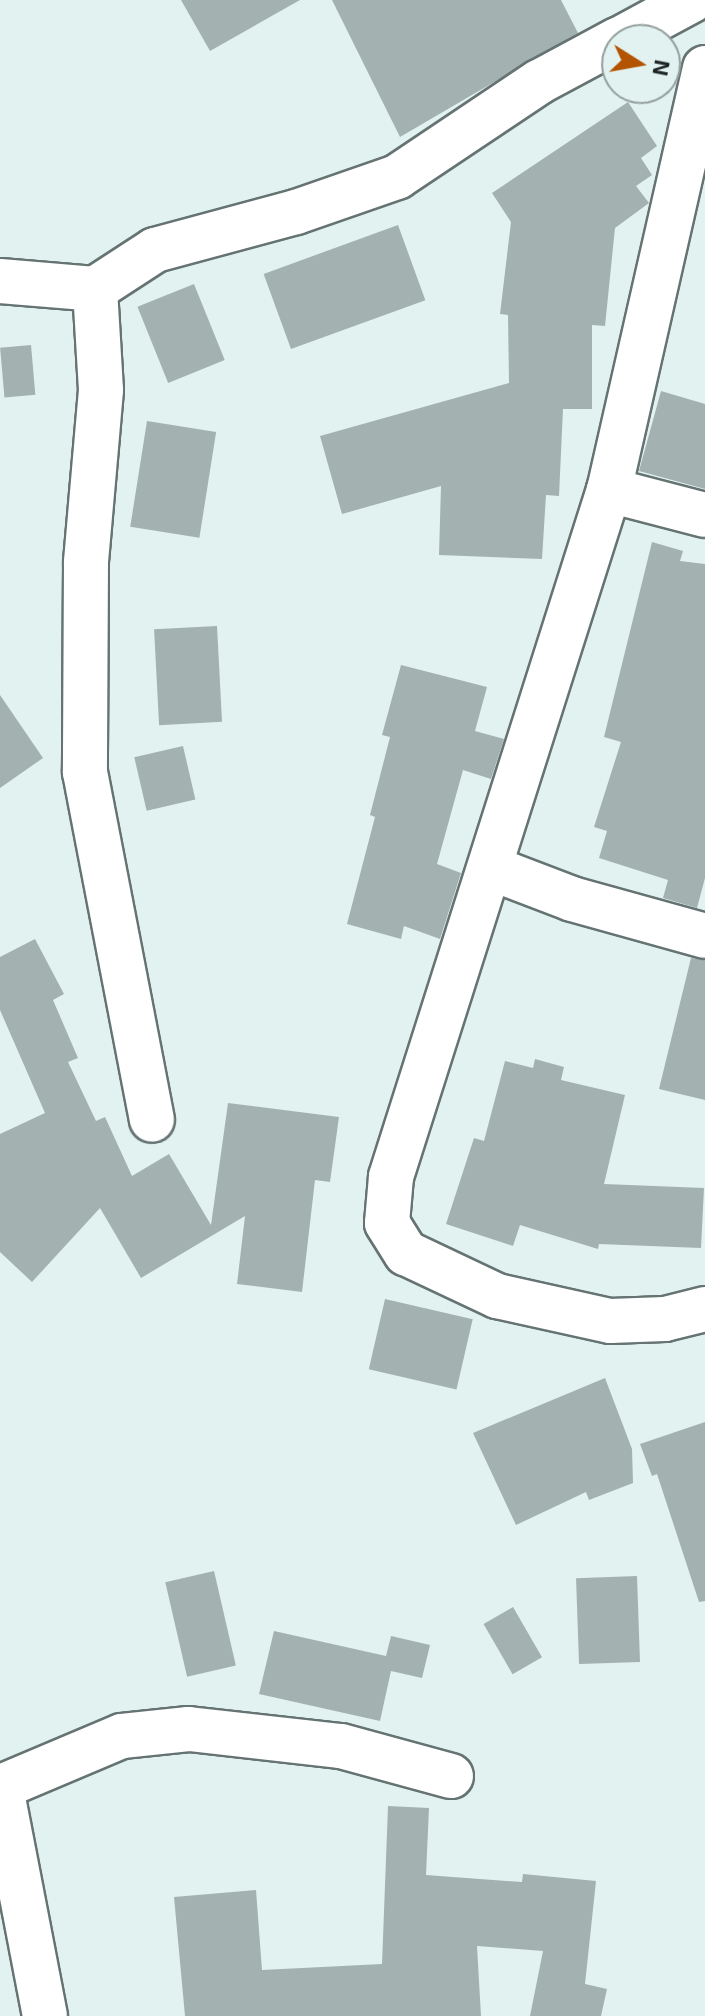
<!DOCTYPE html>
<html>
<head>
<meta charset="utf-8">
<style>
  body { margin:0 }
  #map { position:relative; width:705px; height:2016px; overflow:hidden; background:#e2f2f0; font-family:"Exo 2",sans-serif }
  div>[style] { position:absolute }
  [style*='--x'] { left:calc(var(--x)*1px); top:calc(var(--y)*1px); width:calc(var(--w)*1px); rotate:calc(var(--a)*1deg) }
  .building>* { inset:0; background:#a3b2b0; transform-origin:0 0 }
  .roads { filter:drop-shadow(2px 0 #657372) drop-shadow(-2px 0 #657372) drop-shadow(0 2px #657372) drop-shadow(0 -2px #657372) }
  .street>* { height:44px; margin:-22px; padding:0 22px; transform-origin:22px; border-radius:22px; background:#fff }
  span { translate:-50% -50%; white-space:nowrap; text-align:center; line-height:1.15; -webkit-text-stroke:6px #e2f2f0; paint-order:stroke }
  .north { position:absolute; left:601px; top:24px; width:80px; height:80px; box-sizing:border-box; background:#e2f2f0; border:2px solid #94a09e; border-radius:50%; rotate:101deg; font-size:22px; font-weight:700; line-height:32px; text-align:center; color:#1e2423 }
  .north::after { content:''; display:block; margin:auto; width:28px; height:36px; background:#b25402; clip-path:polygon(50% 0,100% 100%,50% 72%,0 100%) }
</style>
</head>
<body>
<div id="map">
  <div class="building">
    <i style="clip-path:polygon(181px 0,300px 0,210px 51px)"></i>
    <i style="clip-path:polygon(332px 0,561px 0,578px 33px,400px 137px)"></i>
    <i style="clip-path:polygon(628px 102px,657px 146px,641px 158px,652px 175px,636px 186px,649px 203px,615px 228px,605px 326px,592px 325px,592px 409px,563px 409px,559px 496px,546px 495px,542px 559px,439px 555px,441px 486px,342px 514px,320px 436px,509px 383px,508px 315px,500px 314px,511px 222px,492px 193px)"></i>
    <i style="left:398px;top:225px;width:80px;height:143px;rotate:70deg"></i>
    <i style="left:194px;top:284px;width:82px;height:61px;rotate:68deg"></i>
    <i style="left:31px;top:345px;width:50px;height:31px;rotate:85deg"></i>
    <i style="clip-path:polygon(661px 391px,705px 404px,705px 489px,639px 471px)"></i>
    <i style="left:147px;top:421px;width:70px;height:107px;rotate:9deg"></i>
    <i style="clip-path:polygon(652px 542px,683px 551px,680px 561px,705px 564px,705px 878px,697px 908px,663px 898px,668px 880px,599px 858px,607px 831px,594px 827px,621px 742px,604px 737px)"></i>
    <i style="left:217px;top:626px;width:96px;height:63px;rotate:87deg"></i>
    <i style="clip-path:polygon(401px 665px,487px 687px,475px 731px,504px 739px,491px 779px,463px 770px,437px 864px,461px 873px,440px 939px,404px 926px,401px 939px,347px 924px,375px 817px,370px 815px,390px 737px,382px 735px)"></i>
    <i style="clip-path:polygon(0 695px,43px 758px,0 788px)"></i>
    <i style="left:183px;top:746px;width:55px;height:50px;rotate:77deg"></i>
    <i style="clip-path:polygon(35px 939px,64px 994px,53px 1000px,78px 1058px,68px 1062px,96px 1121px,105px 1117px,132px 1176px,169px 1154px,211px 1225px,228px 1103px,339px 1117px,330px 1182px,315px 1180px,302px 1292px,237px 1284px,245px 1216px,141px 1278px,100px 1208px,32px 1282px,0 1252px,0 1134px,45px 1113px,0 1010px,0 957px)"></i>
    <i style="clip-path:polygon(691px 958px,705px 960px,705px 1100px,659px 1089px)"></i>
    <i style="clip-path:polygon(535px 1059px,564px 1067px,561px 1080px,625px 1095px,604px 1184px,704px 1188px,701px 1248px,599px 1244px,598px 1249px,520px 1225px,513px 1246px,446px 1224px,474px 1138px,484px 1141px,505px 1061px,533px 1068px)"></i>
    <i style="left:385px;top:1299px;width:90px;height:72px;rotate:13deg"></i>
    <i style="clip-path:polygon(605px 1378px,632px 1449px,633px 1483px,589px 1500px,586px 1492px,516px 1525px,473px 1433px)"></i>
    <i style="clip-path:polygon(705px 1422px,705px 1601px,699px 1602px,657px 1474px,652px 1476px,640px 1444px)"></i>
    <i style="left:214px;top:1571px;width:97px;height:50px;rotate:77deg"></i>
    <i style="left:637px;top:1576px;width:86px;height:61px;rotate:88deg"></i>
    <i style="left:513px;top:1607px;width:58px;height:34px;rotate:60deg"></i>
    <i style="clip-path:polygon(274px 1631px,386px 1656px,391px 1636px,430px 1645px,422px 1678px,391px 1671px,380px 1721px,259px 1694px)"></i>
    <i style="clip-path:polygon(388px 1806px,429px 1808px,426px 1875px,522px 1882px,523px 1874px,596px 1881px,585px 1984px,607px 1989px,601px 2016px,530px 2016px,543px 1951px,477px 1946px,481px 2016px,185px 2016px,174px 1897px,256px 1890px,262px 1970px,382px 1964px)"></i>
  </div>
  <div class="roads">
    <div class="street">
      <i style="--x:618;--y:40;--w:84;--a:-28.4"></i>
      <i style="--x:705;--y:68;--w:433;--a:102.8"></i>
      <i style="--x:609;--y:490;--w:721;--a:107.61"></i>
      <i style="--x:391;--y:1177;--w:46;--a:95"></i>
      <i style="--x:387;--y:1223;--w:36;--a:58"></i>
      <i style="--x:406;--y:1253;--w:101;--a:25.3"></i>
      <i style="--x:497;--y:1296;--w:116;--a:12.5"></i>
      <i style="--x:610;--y:1321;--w:55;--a:-2.1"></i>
      <i style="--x:665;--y:1319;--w:41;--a:-14"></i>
      <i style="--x:0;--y:281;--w:95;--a:4.8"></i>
      <i style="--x:95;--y:289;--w:72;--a:-33"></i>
      <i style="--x:155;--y:250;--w:146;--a:-15.1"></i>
      <i style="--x:296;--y:212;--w:107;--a:-19.1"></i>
      <i style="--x:397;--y:177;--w:171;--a:-33.8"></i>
      <i style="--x:539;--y:82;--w:89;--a:-28.3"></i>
      <i style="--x:95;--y:289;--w:101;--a:86.6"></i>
      <i style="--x:101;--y:390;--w:174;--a:95"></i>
      <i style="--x:86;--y:563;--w:209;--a:90.3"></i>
      <i style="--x:85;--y:772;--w:354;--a:79.1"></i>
      <i style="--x:609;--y:490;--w:99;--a:14.6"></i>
      <i style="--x:491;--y:868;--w:87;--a:20.9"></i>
      <i style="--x:572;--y:899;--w:138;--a:15.5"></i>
      <i style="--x:45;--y:2016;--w:233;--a:-100.9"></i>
      <i style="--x:1;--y:1787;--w:131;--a:-22.9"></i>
      <i style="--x:122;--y:1736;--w:67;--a:-6"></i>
      <i style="--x:189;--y:1729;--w:153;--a:6.4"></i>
      <i style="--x:341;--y:1746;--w:114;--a:15.3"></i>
    </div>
  </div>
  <div class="north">N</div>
</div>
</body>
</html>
